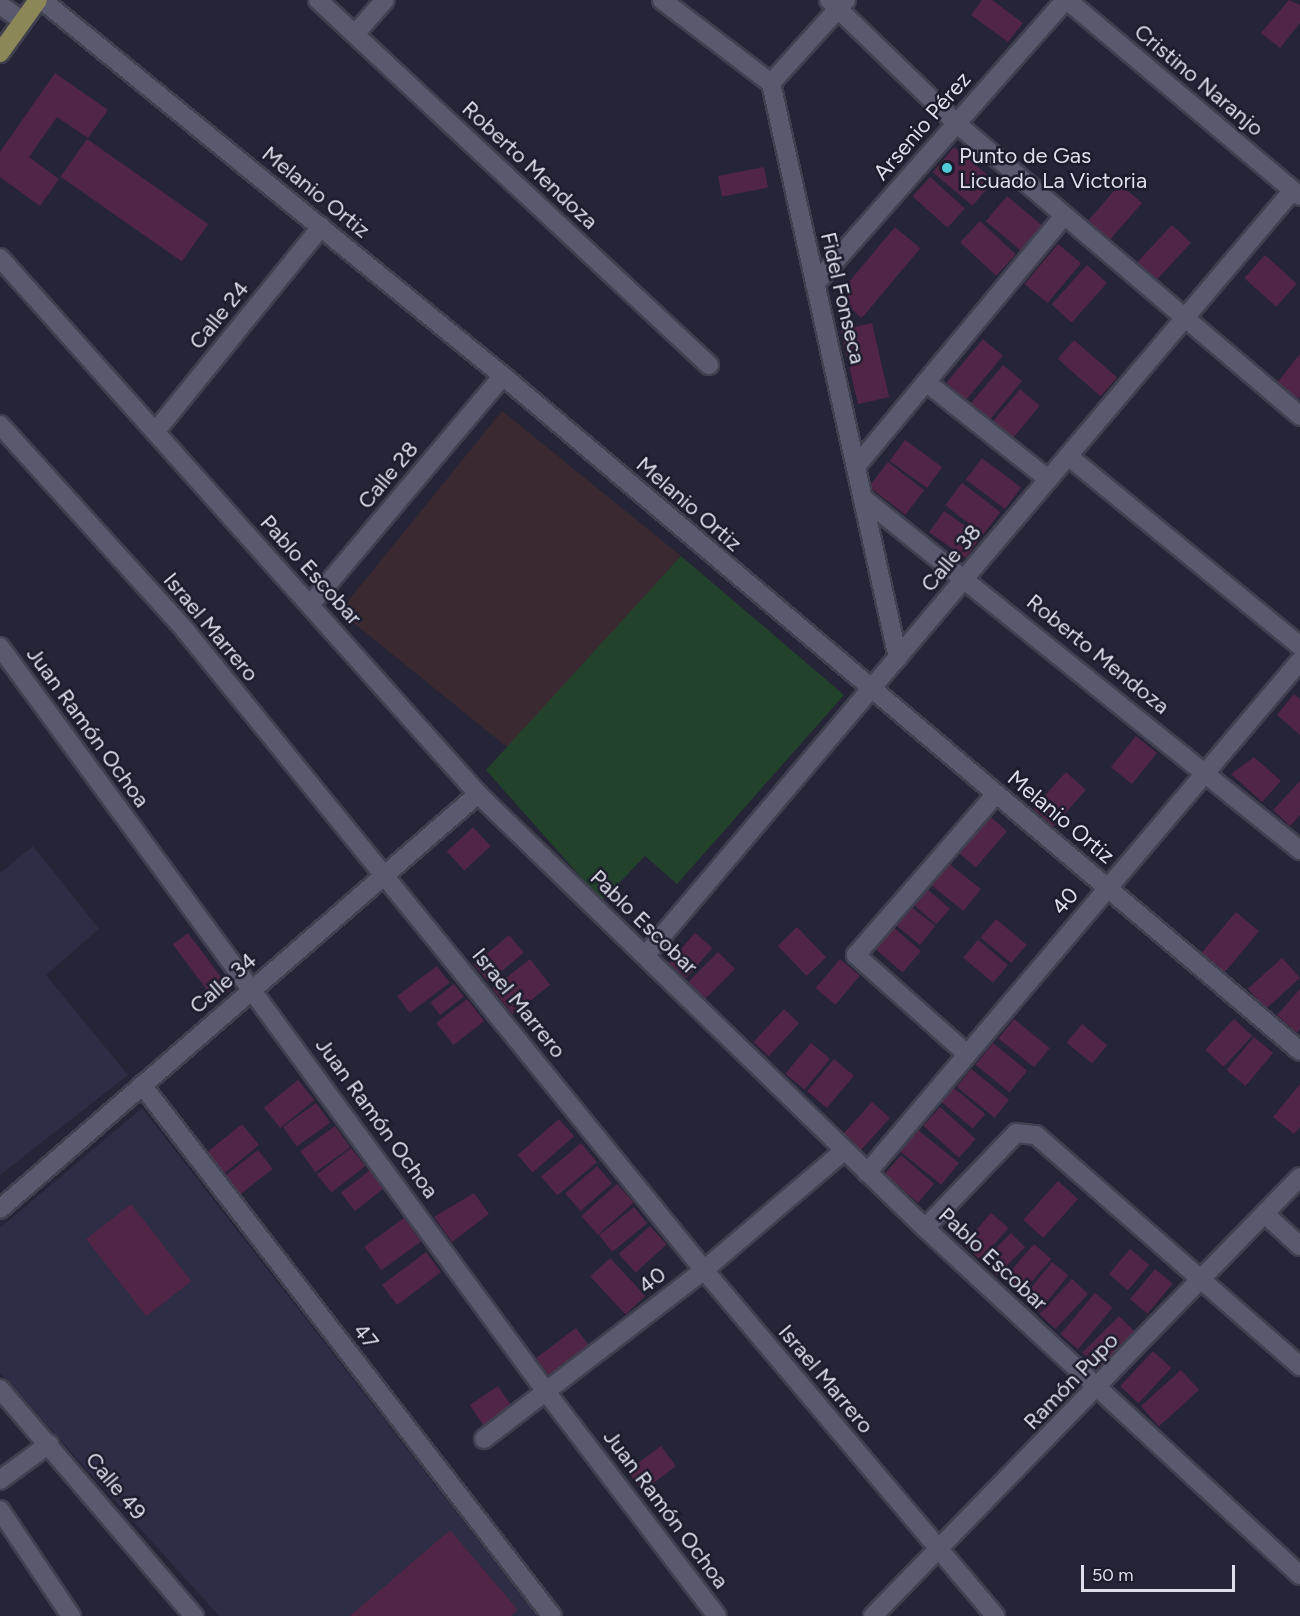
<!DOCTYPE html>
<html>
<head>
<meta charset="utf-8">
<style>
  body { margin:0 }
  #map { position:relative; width:1300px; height:1616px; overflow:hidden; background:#252537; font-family:Figtree,sans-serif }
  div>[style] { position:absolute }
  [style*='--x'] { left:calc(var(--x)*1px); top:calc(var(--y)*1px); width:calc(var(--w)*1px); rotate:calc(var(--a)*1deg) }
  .built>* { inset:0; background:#2d2d45 }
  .education>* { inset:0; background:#3b2931; transform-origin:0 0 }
  .green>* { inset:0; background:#23422b }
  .building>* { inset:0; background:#512545; transform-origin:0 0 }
  .roads { filter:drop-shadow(2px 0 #41404f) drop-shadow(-2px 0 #41404f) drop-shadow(0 2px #41404f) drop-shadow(0 -2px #41404f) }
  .minor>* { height:18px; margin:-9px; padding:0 9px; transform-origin:9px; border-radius:9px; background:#5a5a6f }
  .major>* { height:18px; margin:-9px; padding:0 9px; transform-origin:9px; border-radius:9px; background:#8c8757 }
  .dots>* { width:16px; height:16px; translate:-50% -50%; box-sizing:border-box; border:3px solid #1c1c2d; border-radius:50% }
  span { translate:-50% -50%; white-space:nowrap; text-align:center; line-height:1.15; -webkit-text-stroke:5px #1c1c2d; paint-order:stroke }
  .street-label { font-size:22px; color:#dedfeb }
  .poi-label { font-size:22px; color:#dedfeb }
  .left { translate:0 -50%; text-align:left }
  .scale { position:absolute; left:1081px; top:1565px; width:154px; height:27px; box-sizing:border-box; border:3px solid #dedfeb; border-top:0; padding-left:8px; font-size:18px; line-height:21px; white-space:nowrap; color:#dedfeb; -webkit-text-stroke:4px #1c1c2d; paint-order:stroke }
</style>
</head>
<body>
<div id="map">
  <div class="built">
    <i style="clip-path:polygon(33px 846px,99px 929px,46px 975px,128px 1075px,0 1175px,0 873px)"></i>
    <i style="clip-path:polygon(142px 1108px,537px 1616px,219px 1616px,0 1373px,0 1228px)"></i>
  </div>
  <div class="education">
    <i style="left:502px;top:411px;width:230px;height:258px;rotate:39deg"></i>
  </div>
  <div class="green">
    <i style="clip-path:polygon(681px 556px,844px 695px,677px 884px,645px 856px,602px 901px,486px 770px)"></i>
  </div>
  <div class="building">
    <i style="clip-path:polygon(982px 0,992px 0,1023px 23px,1008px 42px,971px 15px)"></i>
    <i style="clip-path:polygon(1289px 0,1300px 5px,1300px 23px,1280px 48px,1261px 33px)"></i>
    <i style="clip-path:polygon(55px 73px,108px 110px,88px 138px,57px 117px,29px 157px,59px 179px,40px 206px,0 177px,0 152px)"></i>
    <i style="left:87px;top:139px;width:148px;height:46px;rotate:35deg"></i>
    <i style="left:954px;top:147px;width:52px;height:33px;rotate:40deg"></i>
    <i style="left:764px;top:167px;width:21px;height:47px;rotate:79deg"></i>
    <i style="left:930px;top:177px;width:47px;height:26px;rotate:42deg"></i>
    <i style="left:1120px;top:184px;width:29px;height:54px;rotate:41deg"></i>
    <i style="left:1007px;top:196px;width:45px;height:33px;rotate:40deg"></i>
    <i style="left:980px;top:221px;width:49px;height:29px;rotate:43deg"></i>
    <i style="left:1172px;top:225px;width:26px;height:52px;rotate:43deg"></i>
    <i style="left:895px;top:227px;width:33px;height:91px;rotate:40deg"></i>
    <i style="left:1058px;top:244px;width:30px;height:52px;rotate:40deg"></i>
    <i style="left:1265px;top:255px;width:43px;height:31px;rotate:42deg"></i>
    <i style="left:1087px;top:265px;width:27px;height:53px;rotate:42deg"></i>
    <i style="left:872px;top:323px;width:76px;height:32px;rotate:77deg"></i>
    <i style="left:983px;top:339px;width:26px;height:57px;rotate:40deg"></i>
    <i style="left:1074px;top:340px;width:57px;height:25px;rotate:41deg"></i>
    <i style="clip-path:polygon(1300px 354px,1300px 396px,1298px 399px,1277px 383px)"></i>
    <i style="left:1003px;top:365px;width:25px;height:52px;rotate:40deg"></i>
    <i style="left:1020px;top:389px;width:26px;height:45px;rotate:40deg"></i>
    <i style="left:905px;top:440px;width:46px;height:26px;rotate:36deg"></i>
    <i style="left:982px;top:458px;width:49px;height:27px;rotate:37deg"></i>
    <i style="left:888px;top:462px;width:46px;height:31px;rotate:38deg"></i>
    <i style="left:962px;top:483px;width:48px;height:28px;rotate:37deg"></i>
    <i style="left:944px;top:511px;width:45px;height:26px;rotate:35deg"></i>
    <i style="clip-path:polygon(1294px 694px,1300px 699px,1300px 735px,1277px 715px)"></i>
    <i style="left:1136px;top:736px;width:27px;height:40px;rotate:39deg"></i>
    <i style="clip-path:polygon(1254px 757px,1281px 781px,1262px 802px,1231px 774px)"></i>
    <i style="left:1066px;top:772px;width:27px;height:49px;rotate:42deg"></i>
    <i style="clip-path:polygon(1300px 781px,1300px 815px,1290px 826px,1273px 810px)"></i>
    <i style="left:986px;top:813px;width:28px;height:48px;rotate:41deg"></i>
    <i style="left:473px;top:827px;width:26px;height:36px;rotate:47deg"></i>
    <i style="left:946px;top:861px;width:45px;height:28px;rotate:39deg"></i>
    <i style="left:925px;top:887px;width:33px;height:21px;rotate:41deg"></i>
    <i style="left:908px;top:904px;width:35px;height:24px;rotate:39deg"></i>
    <i style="left:1236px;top:912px;width:30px;height:53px;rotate:40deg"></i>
    <i style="left:996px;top:919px;width:40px;height:24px;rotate:40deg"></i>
    <i style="left:797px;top:927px;width:42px;height:27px;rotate:46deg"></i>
    <i style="left:893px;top:927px;width:37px;height:28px;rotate:41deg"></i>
    <i style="left:188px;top:933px;width:71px;height:19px;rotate:53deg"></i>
    <i style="left:695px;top:933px;width:23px;height:40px;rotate:41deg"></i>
    <i style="left:509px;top:935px;width:23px;height:46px;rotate:50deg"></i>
    <i style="left:978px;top:940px;width:39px;height:23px;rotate:40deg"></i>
    <i style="left:718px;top:952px;width:24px;height:42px;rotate:45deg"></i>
    <i style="left:1282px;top:958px;width:27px;height:46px;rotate:48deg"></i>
    <i style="left:530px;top:959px;width:33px;height:48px;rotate:52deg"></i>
    <i style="left:840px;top:959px;width:26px;height:38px;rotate:40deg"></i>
    <i style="left:437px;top:966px;width:21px;height:50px;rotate:53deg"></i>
    <i style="left:454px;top:984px;width:16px;height:30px;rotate:52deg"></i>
    <i style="clip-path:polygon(1300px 989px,1300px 1029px,1297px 1033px,1277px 1015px)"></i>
    <i style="left:467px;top:999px;width:28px;height:39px;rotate:52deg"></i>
    <i style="left:784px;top:1009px;width:21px;height:45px;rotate:43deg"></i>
    <i style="left:1014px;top:1019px;width:46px;height:25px;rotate:39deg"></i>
    <i style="left:1234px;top:1019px;width:25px;height:42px;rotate:43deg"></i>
    <i style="left:1082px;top:1024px;width:33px;height:24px;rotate:40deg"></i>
    <i style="left:1254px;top:1037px;width:25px;height:43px;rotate:40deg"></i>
    <i style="left:811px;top:1043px;width:25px;height:40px;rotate:40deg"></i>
    <i style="left:993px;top:1043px;width:44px;height:28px;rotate:39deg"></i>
    <i style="left:834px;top:1059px;width:26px;height:42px;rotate:40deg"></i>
    <i style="left:971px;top:1069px;width:49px;height:23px;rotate:39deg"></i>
    <i style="left:298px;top:1080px;width:26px;height:44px;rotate:51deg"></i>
    <i style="clip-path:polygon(1300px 1084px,1300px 1127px,1294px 1134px,1273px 1117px)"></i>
    <i style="left:953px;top:1087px;width:42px;height:19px;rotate:40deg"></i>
    <i style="left:872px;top:1102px;width:24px;height:45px;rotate:42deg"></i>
    <i style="left:316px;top:1103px;width:24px;height:41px;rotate:54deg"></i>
    <i style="left:940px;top:1107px;width:48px;height:25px;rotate:42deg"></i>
    <i style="left:559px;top:1119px;width:23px;height:55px;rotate:49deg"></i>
    <i style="left:242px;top:1124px;width:27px;height:48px;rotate:51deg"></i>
    <i style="left:335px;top:1126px;width:26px;height:43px;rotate:54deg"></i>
    <i style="left:917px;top:1129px;width:54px;height:28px;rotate:39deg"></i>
    <i style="left:581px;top:1143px;width:25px;height:52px;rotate:50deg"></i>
    <i style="left:351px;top:1148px;width:23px;height:43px;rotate:52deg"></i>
    <i style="left:258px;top:1150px;width:24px;height:43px;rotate:52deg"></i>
    <i style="left:901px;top:1155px;width:44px;height:25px;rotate:41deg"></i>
    <i style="left:597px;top:1166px;width:23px;height:42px;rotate:49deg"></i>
    <i style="left:370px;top:1170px;width:23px;height:37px;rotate:52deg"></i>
    <i style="left:1058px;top:1181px;width:27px;height:52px;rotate:42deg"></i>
    <i style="left:617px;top:1184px;width:25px;height:48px;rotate:48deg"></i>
    <i style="clip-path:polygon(474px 1193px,489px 1214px,452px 1242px,434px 1217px)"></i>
    <i style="left:131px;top:1204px;width:98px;height:57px;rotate:52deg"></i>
    <i style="left:634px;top:1207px;width:21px;height:45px;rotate:51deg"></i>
    <i style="left:991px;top:1213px;width:23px;height:42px;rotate:41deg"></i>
    <i style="left:404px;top:1218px;width:29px;height:49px;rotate:54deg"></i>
    <i style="left:650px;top:1226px;width:25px;height:42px;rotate:48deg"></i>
    <i style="left:1011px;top:1233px;width:20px;height:40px;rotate:45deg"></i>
    <i style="left:1034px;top:1244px;width:23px;height:46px;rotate:41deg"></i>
    <i style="left:1130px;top:1249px;width:25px;height:33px;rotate:40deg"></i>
    <i style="left:426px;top:1252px;width:25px;height:55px;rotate:53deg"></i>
    <i style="left:610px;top:1258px;width:52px;height:27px;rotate:47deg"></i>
    <i style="left:1052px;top:1262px;width:21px;height:46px;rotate:39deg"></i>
    <i style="left:1155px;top:1269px;width:23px;height:39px;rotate:40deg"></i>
    <i style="left:1072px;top:1279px;width:22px;height:48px;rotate:43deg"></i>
    <i style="left:1095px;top:1293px;width:23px;height:54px;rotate:40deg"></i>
    <i style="left:1119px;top:1316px;width:23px;height:52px;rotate:45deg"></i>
    <i style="left:576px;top:1328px;width:25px;height:50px;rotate:53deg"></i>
    <i style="left:1153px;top:1351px;width:25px;height:48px;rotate:43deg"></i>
    <i style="left:1181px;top:1370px;width:27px;height:54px;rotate:48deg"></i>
    <i style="left:498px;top:1386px;width:25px;height:34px;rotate:56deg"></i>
    <i style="left:661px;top:1446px;width:25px;height:42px;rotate:53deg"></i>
    <i style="clip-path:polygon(450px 1530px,518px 1610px,511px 1616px,350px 1616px)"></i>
  </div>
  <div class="roads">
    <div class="minor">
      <i style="--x:42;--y:0;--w:595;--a:39.2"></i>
      <i style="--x:503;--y:376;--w:1044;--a:40.26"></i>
      <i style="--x:318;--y:0;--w:535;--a:43.03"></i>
      <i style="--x:662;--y:0;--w:137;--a:37.3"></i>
      <i style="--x:771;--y:83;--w:589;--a:77.55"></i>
      <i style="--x:829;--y:0;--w:177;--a:44.1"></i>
      <i style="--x:956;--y:123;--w:452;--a:40.4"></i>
      <i style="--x:1067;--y:0;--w:304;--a:40.1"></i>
      <i style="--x:0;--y:5;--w:28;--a:35"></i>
      <i style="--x:355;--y:34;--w:45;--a:-48.6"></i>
      <i style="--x:771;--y:83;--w:112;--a:-47.9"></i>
      <i style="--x:0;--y:258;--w:718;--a:48.27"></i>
      <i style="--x:478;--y:794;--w:623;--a:44.15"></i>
      <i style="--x:925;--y:1228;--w:511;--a:42.78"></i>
      <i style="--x:815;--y:284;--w:378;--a:-48.6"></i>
      <i style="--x:926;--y:382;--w:156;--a:38.5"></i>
      <i style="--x:0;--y:425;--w:276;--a:47.9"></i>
      <i style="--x:185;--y:630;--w:824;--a:50.96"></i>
      <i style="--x:704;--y:1270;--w:452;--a:49.9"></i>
      <i style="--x:155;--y:432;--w:264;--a:-51"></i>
      <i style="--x:1068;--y:456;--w:300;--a:39.3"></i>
      <i style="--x:858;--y:464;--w:322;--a:-50.3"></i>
      <i style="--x:864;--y:499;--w:560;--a:38.84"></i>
      <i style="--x:310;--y:605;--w:299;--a:-49.9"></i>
      <i style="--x:0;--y:647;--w:925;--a:53.75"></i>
      <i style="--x:547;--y:1393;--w:280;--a:52.7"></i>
      <i style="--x:645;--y:956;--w:1003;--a:-49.77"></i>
      <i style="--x:967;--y:1054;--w:149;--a:-138.3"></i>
      <i style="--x:856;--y:955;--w:213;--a:-49"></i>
      <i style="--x:142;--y:1085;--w:671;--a:52.33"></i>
      <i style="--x:867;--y:1173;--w:671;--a:-49.78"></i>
      <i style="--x:0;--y:1209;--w:633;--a:-40.96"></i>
      <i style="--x:1266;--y:1215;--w:46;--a:42.4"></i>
      <i style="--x:925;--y:1228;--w:132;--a:-46.2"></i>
      <i style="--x:1016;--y:1133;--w:20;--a:6"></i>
      <i style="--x:1036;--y:1135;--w:351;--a:41.2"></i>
      <i style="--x:0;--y:1389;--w:299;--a:49.5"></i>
      <i style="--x:484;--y:1439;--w:277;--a:-37.5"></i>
      <i style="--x:704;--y:1270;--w:184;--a:-40.4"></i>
      <i style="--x:0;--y:1480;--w:61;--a:-36.3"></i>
      <i style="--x:0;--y:1510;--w:128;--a:56.2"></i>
      <i style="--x:873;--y:1616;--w:612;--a:-45.79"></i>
    </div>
    <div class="major">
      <i style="--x:0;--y:53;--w:65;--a:-54.4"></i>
    </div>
  </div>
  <div class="dots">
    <i style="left:947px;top:168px;background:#52cbd8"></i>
  </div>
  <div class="street-label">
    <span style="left:1199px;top:80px;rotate:40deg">Cristino Naranjo</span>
    <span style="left:922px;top:126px;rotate:-49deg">Arsenio Pérez</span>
    <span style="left:530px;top:165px;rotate:43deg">Roberto Mendoza</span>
    <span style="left:316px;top:192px;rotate:39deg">Melanio Ortiz</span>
    <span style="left:843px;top:298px;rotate:77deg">Fidel Fonseca</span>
    <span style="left:219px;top:315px;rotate:-51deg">Calle 24</span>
    <span style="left:388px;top:475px;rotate:-50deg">Calle 28</span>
    <span style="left:689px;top:504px;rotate:41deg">Melanio Ortiz</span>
    <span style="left:951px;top:558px;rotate:-50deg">Calle 38</span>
    <span style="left:311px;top:570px;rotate:48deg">Pablo Escobar</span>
    <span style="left:211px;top:627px;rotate:50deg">Israel Marrero</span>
    <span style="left:1098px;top:654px;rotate:39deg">Roberto Mendoza</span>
    <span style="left:88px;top:727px;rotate:54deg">Juan Ramón Ochoa</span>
    <span style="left:1061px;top:817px;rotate:40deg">Melanio Ortiz</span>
    <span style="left:1065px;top:901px;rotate:-50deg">40</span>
    <span style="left:644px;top:922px;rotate:44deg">Pablo Escobar</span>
    <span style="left:223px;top:983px;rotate:-41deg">Calle 34</span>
    <span style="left:519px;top:1003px;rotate:51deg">Israel Marrero</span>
    <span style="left:377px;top:1118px;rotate:54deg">Juan Ramón Ochoa</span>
    <span style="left:993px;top:1259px;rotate:43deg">Pablo Escobar</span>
    <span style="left:652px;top:1280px;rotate:-38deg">40</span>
    <span style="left:366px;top:1336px;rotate:52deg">47</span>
    <span style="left:826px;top:1379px;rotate:50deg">Israel Marrero</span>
    <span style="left:1071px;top:1381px;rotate:-46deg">Ramón Pupo</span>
    <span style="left:116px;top:1486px;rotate:50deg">Calle 49</span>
    <span style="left:666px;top:1509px;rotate:53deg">Juan Ramón Ochoa</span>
  </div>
  <div class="poi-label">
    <span class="left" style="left:959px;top:168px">Punto de Gas<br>Licuado La Victoria</span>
  </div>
  <div class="scale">50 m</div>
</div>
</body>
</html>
